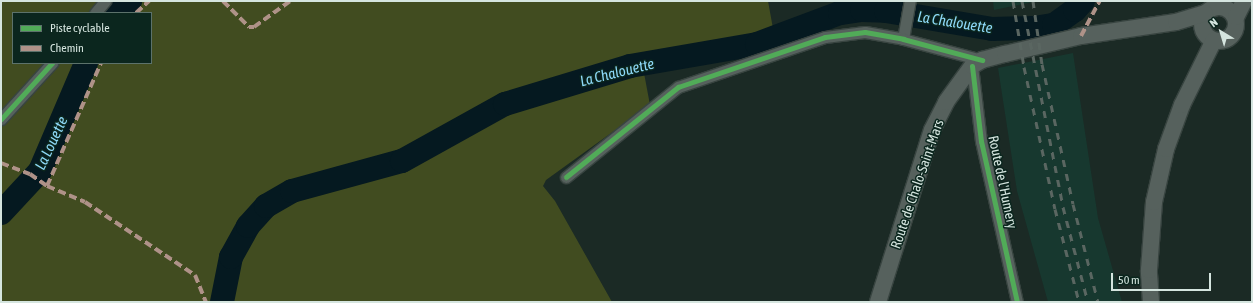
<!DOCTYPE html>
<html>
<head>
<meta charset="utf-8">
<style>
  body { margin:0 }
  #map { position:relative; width:1253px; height:303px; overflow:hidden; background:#1b2a25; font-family:"Asap Condensed",sans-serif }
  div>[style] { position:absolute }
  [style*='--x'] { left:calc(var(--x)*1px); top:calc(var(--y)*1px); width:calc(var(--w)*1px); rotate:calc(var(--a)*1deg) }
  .built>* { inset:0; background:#17382f }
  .green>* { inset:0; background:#414c20 }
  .water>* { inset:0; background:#051920 }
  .river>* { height:24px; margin:-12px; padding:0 12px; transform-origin:12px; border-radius:12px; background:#051920 }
  .roads { filter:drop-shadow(1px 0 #384440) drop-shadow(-1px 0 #384440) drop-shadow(0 1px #384440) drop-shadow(0 -1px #384440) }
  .street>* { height:11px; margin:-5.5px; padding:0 5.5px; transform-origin:5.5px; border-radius:5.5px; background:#56615d }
  .secondary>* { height:16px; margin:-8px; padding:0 8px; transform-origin:8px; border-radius:8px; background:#56615d }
  .secondary>.ring { margin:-8px; padding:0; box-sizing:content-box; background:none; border:16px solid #56615d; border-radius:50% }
  .rail>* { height:3px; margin-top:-1.5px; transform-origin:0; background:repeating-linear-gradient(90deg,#5a6661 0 7px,transparent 0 14px) }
  .quiet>* { height:4px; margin-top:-2px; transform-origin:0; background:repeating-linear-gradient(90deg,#af9288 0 8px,transparent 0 12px) }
  .cycleway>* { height:5px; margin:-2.5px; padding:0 2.5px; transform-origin:2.5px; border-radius:2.5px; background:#51ab58 }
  span { translate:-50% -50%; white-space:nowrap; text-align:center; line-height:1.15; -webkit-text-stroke:3px #0b261e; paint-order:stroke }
  .street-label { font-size:14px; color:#d5e5df }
  .water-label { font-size:15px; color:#8ed9f8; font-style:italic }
  .frame { position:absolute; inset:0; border:2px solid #d5e5df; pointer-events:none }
  .legend { position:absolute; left:12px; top:12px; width:140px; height:52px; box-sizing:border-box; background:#0b261e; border:1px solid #5c726b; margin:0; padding:5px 7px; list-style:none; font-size:12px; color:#d5e5df }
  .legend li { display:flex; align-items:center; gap:8px; height:20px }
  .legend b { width:20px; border:1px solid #5c726b }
  .north { position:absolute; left:1201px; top:12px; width:40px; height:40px; -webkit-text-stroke:3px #0b261e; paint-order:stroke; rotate:322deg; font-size:11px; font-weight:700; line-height:16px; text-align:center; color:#d5e5df }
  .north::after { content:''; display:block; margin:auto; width:14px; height:18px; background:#d5e5df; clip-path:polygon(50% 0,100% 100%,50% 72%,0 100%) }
  .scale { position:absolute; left:1111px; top:273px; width:100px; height:18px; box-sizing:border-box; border:2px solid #d5e5df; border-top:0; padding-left:5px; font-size:12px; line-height:14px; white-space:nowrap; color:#d5e5df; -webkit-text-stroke:3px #0b261e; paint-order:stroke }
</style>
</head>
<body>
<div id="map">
  <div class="built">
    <i style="clip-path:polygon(993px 1px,1038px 1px,994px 10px)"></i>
    <i style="clip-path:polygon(1073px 53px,1098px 218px,1122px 302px,1048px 302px,1017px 191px,998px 68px)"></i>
  </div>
  <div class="green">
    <i style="clip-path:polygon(evenodd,1px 1px,768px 1px,776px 45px,729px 58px,644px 73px,650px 105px,546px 180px,543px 186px,555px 201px,612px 302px,1px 302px,1px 1px,13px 13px,151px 13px,151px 63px,13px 63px,13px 13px)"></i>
  </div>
  <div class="water">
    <i style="clip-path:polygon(26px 178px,38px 185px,1px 222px,1px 203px)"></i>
  </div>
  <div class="river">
    <i style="--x:117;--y:13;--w:18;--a:-43"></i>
    <i style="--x:1;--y:213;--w:57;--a:-47.1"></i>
    <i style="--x:40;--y:171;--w:117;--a:-66.9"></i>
    <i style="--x:222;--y:302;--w:46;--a:-78.7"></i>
    <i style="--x:231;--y:257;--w:35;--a:-61"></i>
    <i style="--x:248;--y:226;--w:27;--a:-48"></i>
    <i style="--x:266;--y:206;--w:30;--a:-30"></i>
    <i style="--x:292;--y:191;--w:114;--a:-15.3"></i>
    <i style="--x:402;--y:161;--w:118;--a:-29"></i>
    <i style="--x:505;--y:104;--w:131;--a:-16.9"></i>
    <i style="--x:630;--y:66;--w:129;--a:-9.8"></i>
    <i style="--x:757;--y:44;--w:89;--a:-20.5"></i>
    <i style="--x:840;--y:13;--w:22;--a:-8"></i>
    <i style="--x:862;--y:10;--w:24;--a:2"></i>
    <i style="--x:886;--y:11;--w:108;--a:9.6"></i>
    <i style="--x:992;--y:29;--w:42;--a:-1.4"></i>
    <i style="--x:1034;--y:28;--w:20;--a:-9"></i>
    <i style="--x:1054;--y:25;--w:26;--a:-36"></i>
    <i style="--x:1075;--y:10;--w:12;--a:-48"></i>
  </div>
  <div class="roads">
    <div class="street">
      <i style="--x:95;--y:13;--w:16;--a:-50"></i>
      <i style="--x:903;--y:39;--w:39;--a:-80"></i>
      <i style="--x:972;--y:66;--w:76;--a:83.2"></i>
      <i style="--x:981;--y:141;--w:165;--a:77.4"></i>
      <i style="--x:1;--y:119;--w:76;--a:-47.7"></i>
      <i style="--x:566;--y:177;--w:144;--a:-38.8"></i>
      <i style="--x:678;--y:87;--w:155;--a:-18.8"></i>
      <i style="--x:825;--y:37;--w:40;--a:-7.1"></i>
      <i style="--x:865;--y:32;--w:39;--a:10"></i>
      <i style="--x:903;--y:39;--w:82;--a:14.9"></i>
    </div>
    <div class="secondary">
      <i class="ring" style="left:1202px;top:7px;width:18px;height:18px"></i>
      <i style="--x:1236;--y:17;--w:18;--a:-63"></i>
      <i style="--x:878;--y:302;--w:180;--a:-72.6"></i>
      <i style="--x:932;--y:130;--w:31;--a:-63"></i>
      <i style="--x:946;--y:102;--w:44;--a:-54.2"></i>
      <i style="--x:972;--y:66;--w:12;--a:-31"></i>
      <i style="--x:982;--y:60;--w:24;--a:-15"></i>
      <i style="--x:1005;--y:54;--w:78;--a:-13.3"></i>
      <i style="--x:1081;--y:36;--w:96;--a:-8.4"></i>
      <i style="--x:1176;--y:22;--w:30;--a:-17"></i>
      <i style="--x:1151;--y:302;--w:32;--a:-94"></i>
      <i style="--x:1149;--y:270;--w:68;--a:-85.8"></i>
      <i style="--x:1154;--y:202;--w:54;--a:-77.2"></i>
      <i style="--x:1166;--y:149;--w:47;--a:-70"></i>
      <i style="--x:1182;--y:105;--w:72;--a:-63.8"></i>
    </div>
  </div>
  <div class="rail">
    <i style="--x:1013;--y:1;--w:67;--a:80.5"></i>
    <i style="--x:1024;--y:67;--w:145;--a:77.7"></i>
    <i style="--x:1055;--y:209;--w:96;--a:75.5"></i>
    <i style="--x:1022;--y:1;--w:210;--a:78.7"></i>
    <i style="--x:1063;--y:207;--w:98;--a:75.3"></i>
    <i style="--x:1033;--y:1;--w:64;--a:81.9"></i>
    <i style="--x:1042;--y:64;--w:143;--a:77.5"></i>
    <i style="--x:1073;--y:204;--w:101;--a:75.7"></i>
  </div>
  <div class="quiet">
    <i style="--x:223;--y:1;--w:37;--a:45"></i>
    <i style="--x:249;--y:27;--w:5;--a:0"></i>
    <i style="--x:254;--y:27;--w:44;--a:-35.8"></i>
    <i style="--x:136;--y:13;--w:18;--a:-43"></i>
    <i style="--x:1081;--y:36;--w:40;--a:-62"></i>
    <i style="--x:1;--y:163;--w:31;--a:21"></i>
    <i style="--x:30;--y:174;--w:21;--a:35"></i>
    <i style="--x:47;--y:186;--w:41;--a:22.8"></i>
    <i style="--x:85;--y:202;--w:132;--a:33.6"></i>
    <i style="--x:195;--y:275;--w:29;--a:68"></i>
    <i style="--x:47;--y:186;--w:134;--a:-66.3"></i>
  </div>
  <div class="cycleway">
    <i style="--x:972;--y:66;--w:76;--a:83.2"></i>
    <i style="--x:981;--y:141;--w:165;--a:77.4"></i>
    <i style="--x:1;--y:119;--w:76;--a:-47.7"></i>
    <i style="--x:566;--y:177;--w:144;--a:-38.8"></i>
    <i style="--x:678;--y:87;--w:155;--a:-18.8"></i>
    <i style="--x:825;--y:37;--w:40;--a:-7.1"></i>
    <i style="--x:865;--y:32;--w:39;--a:10"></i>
    <i style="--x:903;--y:39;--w:82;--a:14.9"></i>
  </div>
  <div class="street-label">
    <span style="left:1003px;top:182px;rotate:78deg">Route de l'Humery</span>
    <span style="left:917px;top:184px;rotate:-71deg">Route de Chalo-Saint-Mars</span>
  </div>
  <div class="water-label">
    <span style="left:955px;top:22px;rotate:9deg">La Chalouette</span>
    <span style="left:617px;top:72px;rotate:-14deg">La Chalouette</span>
    <span style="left:51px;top:143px;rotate:-65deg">La Louette</span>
  </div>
  <div class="frame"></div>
  <ul class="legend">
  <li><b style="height:5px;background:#51ab58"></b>Piste cyclable</li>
  <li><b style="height:5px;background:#af9288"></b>Chemin</li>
  </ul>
  <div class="north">N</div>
  <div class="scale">50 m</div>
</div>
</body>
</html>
